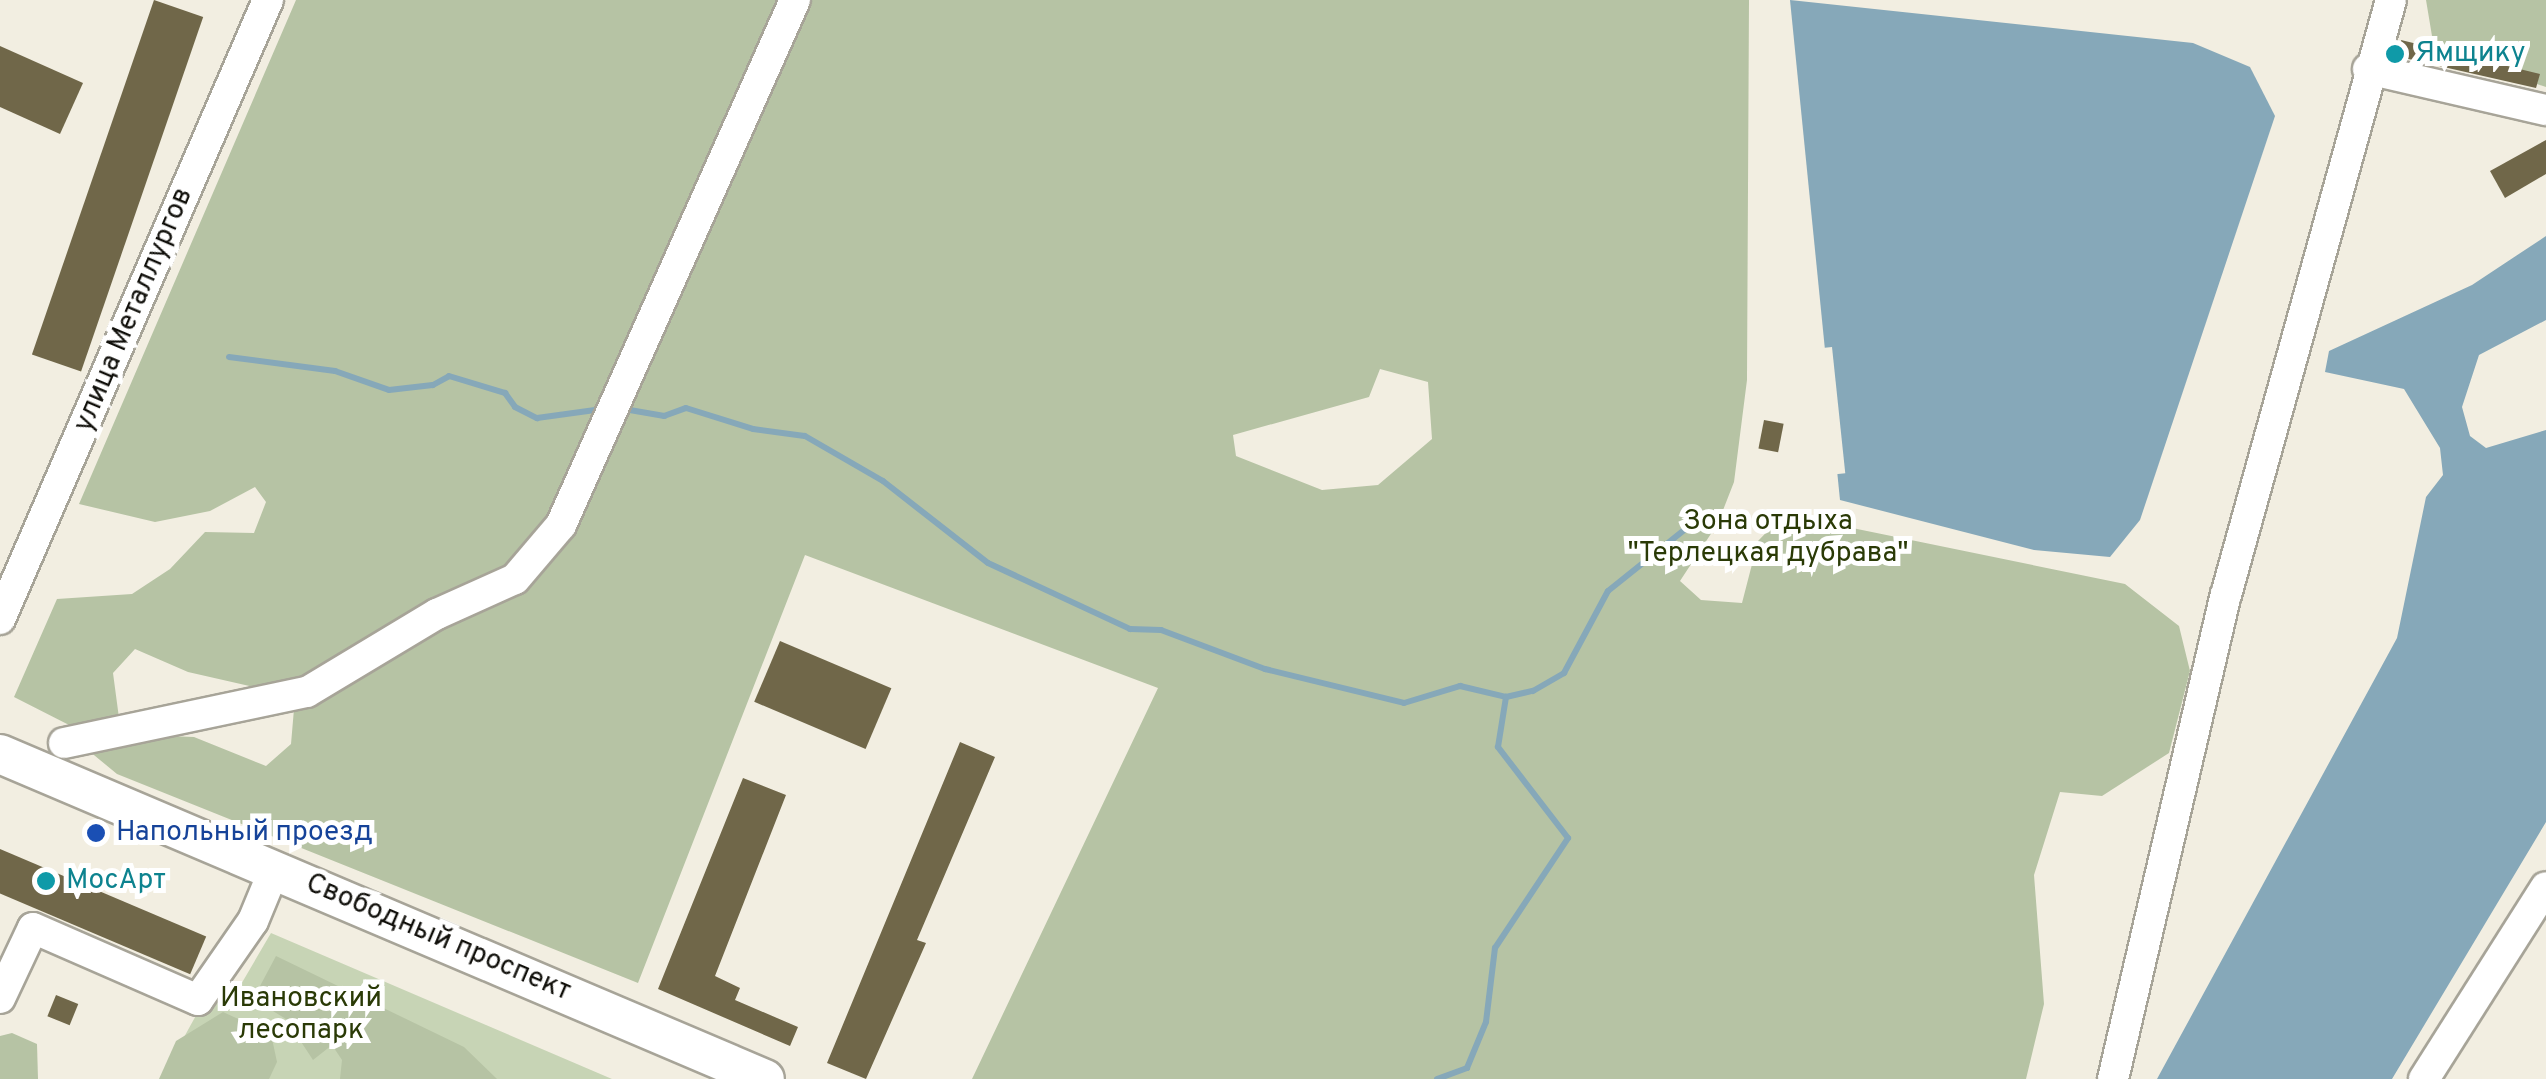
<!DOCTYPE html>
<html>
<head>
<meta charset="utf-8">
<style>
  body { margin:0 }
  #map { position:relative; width:2546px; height:1079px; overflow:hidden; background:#f2eee1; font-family:Overpass,sans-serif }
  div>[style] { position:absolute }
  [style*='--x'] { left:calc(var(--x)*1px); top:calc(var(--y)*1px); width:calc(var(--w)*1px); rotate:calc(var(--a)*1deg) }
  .green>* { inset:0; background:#c7d4b5 }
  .forest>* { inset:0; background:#b6c3a4 }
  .water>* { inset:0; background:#86a8b9 }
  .pier>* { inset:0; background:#f2eee1; transform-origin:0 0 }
  .stream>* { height:6px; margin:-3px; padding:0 3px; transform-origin:3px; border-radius:3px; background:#86a8b9 }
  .building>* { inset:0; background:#706749; transform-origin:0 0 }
  .roads { filter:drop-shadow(2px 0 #a7a498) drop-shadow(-2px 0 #a7a498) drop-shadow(0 2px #a7a498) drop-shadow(0 -2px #a7a498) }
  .minor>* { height:30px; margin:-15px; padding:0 15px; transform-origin:15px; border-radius:15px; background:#fff }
  .major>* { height:38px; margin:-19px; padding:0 19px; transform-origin:19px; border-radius:19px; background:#fff }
  .dots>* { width:28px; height:28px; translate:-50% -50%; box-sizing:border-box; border:5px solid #fff; border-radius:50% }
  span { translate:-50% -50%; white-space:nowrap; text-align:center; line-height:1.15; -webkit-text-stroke:10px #fff; paint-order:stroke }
  .culture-label { font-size:28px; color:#0d838f }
  .left { translate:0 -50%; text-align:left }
  .street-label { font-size:28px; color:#100f0a }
  .park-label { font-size:28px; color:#2a3a06 }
  .transit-label { font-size:28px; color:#164399 }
</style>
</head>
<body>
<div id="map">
  <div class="green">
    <i style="clip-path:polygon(271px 933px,612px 1079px,161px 1079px,210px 990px,233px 998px)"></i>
  </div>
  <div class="forest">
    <i style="clip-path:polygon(evenodd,296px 0,1749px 0,1747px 380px,1734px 482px,1718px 523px,1680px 581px,1701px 600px,1742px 603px,1758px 541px,1784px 514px,2125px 584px,2179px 626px,2190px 671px,2169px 753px,2102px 796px,2060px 792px,2034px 875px,2044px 1004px,2026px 1079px,972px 1079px,1158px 688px,805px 555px,638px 983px,117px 774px,83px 746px,141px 735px,194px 737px,266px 766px,291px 744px,294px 709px,280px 693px,188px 672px,135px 649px,113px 673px,119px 718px,73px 727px,14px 697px,57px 599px,132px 594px,170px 569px,205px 532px,254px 533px,266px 502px,255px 487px,210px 511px,155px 522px,79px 504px,296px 0,1380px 369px,1428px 382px,1432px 439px,1378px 485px,1322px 490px,1236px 456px,1233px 435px,1369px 397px,1380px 369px)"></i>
    <i style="clip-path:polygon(2426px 0,2546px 0,2546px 87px,2537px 84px,2539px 75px,2434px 48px)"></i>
    <i style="clip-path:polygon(276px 956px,464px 1047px,497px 1079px,340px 1079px,342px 1060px,332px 1045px,313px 1060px,286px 1019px,253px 999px)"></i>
    <i style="clip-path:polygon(223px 1012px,271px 1034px,277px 1062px,269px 1079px,159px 1079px,176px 1041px)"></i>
    <i style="clip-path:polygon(12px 1033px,37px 1044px,38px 1079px,0 1079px,0 1036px)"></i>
  </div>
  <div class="water">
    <i style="clip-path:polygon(1790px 0,2193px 43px,2250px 67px,2275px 116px,2140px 520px,2110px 557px,2034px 550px,1840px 500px)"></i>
    <i style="clip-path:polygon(2546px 236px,2546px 320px,2479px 355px,2462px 407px,2470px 436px,2486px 448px,2546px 430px,2546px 822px,2392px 1079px,2157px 1079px,2397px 638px,2426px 497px,2443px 475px,2440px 448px,2404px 389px,2325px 372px,2329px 351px,2472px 285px)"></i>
  </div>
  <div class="pier">
    <i style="left:1832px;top:347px;width:127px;height:12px;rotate:84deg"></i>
  </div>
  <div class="stream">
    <i style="--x:229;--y:357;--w:107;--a:7.5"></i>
    <i style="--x:335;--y:371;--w:57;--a:19.4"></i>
    <i style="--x:389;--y:390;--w:44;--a:-6.5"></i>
    <i style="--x:433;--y:385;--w:18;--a:-29"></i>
    <i style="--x:449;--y:376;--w:59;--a:16.9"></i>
    <i style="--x:505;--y:393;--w:17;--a:54"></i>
    <i style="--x:515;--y:407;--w:25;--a:27"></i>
    <i style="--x:537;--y:418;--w:66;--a:-7.9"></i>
    <i style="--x:624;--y:409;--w:41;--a:9.9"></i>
    <i style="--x:664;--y:416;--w:23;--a:-20"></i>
    <i style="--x:686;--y:408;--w:70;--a:17.4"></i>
    <i style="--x:753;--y:429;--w:52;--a:7.7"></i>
    <i style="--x:805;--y:436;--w:90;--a:30"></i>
    <i style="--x:883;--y:481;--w:133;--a:38"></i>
    <i style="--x:988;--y:563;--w:157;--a:24.9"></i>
    <i style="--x:1130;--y:629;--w:31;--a:2"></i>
    <i style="--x:1161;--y:630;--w:111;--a:20.6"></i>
    <i style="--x:1265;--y:669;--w:143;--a:13.7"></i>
    <i style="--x:1404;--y:703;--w:59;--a:-16.9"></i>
    <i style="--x:1460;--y:686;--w:47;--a:13.4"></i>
    <i style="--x:1437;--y:1079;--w:32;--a:-20"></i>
    <i style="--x:1467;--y:1068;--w:50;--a:-67.6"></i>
    <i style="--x:1486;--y:1022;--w:75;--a:-83.1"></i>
    <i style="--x:1495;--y:948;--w:132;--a:-56.4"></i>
    <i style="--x:1568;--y:838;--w:115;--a:-127.6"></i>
    <i style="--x:1498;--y:747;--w:51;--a:-80.9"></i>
    <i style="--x:1506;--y:697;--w:28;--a:-13"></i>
    <i style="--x:1533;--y:691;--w:36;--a:-30"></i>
    <i style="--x:1564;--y:673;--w:93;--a:-61.8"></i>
    <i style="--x:1608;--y:591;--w:109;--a:-38.7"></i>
  </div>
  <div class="building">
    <i style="left:154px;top:0;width:52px;height:375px;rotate:19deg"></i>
    <i style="clip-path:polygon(2401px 40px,2540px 74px,2536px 88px,2404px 58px)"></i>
    <i style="clip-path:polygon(0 46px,83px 83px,60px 134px,0 107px)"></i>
    <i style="clip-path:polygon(2546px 140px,2546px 174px,2505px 198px,2490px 171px)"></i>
    <i style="left:1764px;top:420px;width:20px;height:29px;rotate:11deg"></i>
    <i style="left:780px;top:641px;width:121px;height:66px;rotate:23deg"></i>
    <i style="clip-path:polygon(960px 742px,995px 757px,917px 940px,926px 943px,866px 1079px,827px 1063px)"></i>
    <i style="clip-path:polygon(743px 778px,786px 795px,715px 976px,740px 988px,735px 1000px,798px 1027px,790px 1046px,658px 989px)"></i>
    <i style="left:0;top:849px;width:224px;height:41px;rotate:23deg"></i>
    <i style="left:56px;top:995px;width:24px;height:23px;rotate:22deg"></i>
  </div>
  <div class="roads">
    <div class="minor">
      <i style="--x:2368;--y:69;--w:183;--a:13"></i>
      <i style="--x:0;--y:619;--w:675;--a:-66.59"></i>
      <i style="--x:64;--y:743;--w:248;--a:-11.9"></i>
      <i style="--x:307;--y:692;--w:152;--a:-31"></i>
      <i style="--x:437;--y:614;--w:85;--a:-24.2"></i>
      <i style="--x:515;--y:579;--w:71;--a:-49.6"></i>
      <i style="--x:561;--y:525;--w:575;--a:-65.98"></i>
      <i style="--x:0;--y:998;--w:77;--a:-64.8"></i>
      <i style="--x:33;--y:928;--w:180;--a:23.6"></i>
      <i style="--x:198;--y:1000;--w:96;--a:-55.2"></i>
      <i style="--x:253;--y:921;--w:57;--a:-67.5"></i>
      <i style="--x:2113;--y:1079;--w:497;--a:-76.9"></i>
      <i style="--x:2226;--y:595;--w:617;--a:-74.5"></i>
      <i style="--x:2424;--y:1079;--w:227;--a:-57.6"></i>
    </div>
    <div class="major">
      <i style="--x:0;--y:754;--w:831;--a:23.02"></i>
    </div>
  </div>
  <div class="dots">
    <i style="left:2395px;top:54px;background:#0f9aa8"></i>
    <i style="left:96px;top:833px;background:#1a4fb4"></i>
    <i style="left:46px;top:881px;background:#0f9aa8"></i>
  </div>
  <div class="culture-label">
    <span class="left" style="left:2415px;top:54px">Ямщику</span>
    <span class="left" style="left:66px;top:881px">МосАрт</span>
  </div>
  <div class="street-label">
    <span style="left:134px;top:310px;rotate:-67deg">улица Металлургов</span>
    <span style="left:438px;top:938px;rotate:23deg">Свободный проспект</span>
  </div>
  <div class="park-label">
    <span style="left:1768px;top:538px">Зона отдыха<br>"Терлецкая дубрава"</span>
    <span style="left:301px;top:1015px">Ивановский<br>лесопарк</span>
  </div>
  <div class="transit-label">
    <span class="left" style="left:116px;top:833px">Напольный проезд</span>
  </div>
</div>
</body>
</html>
